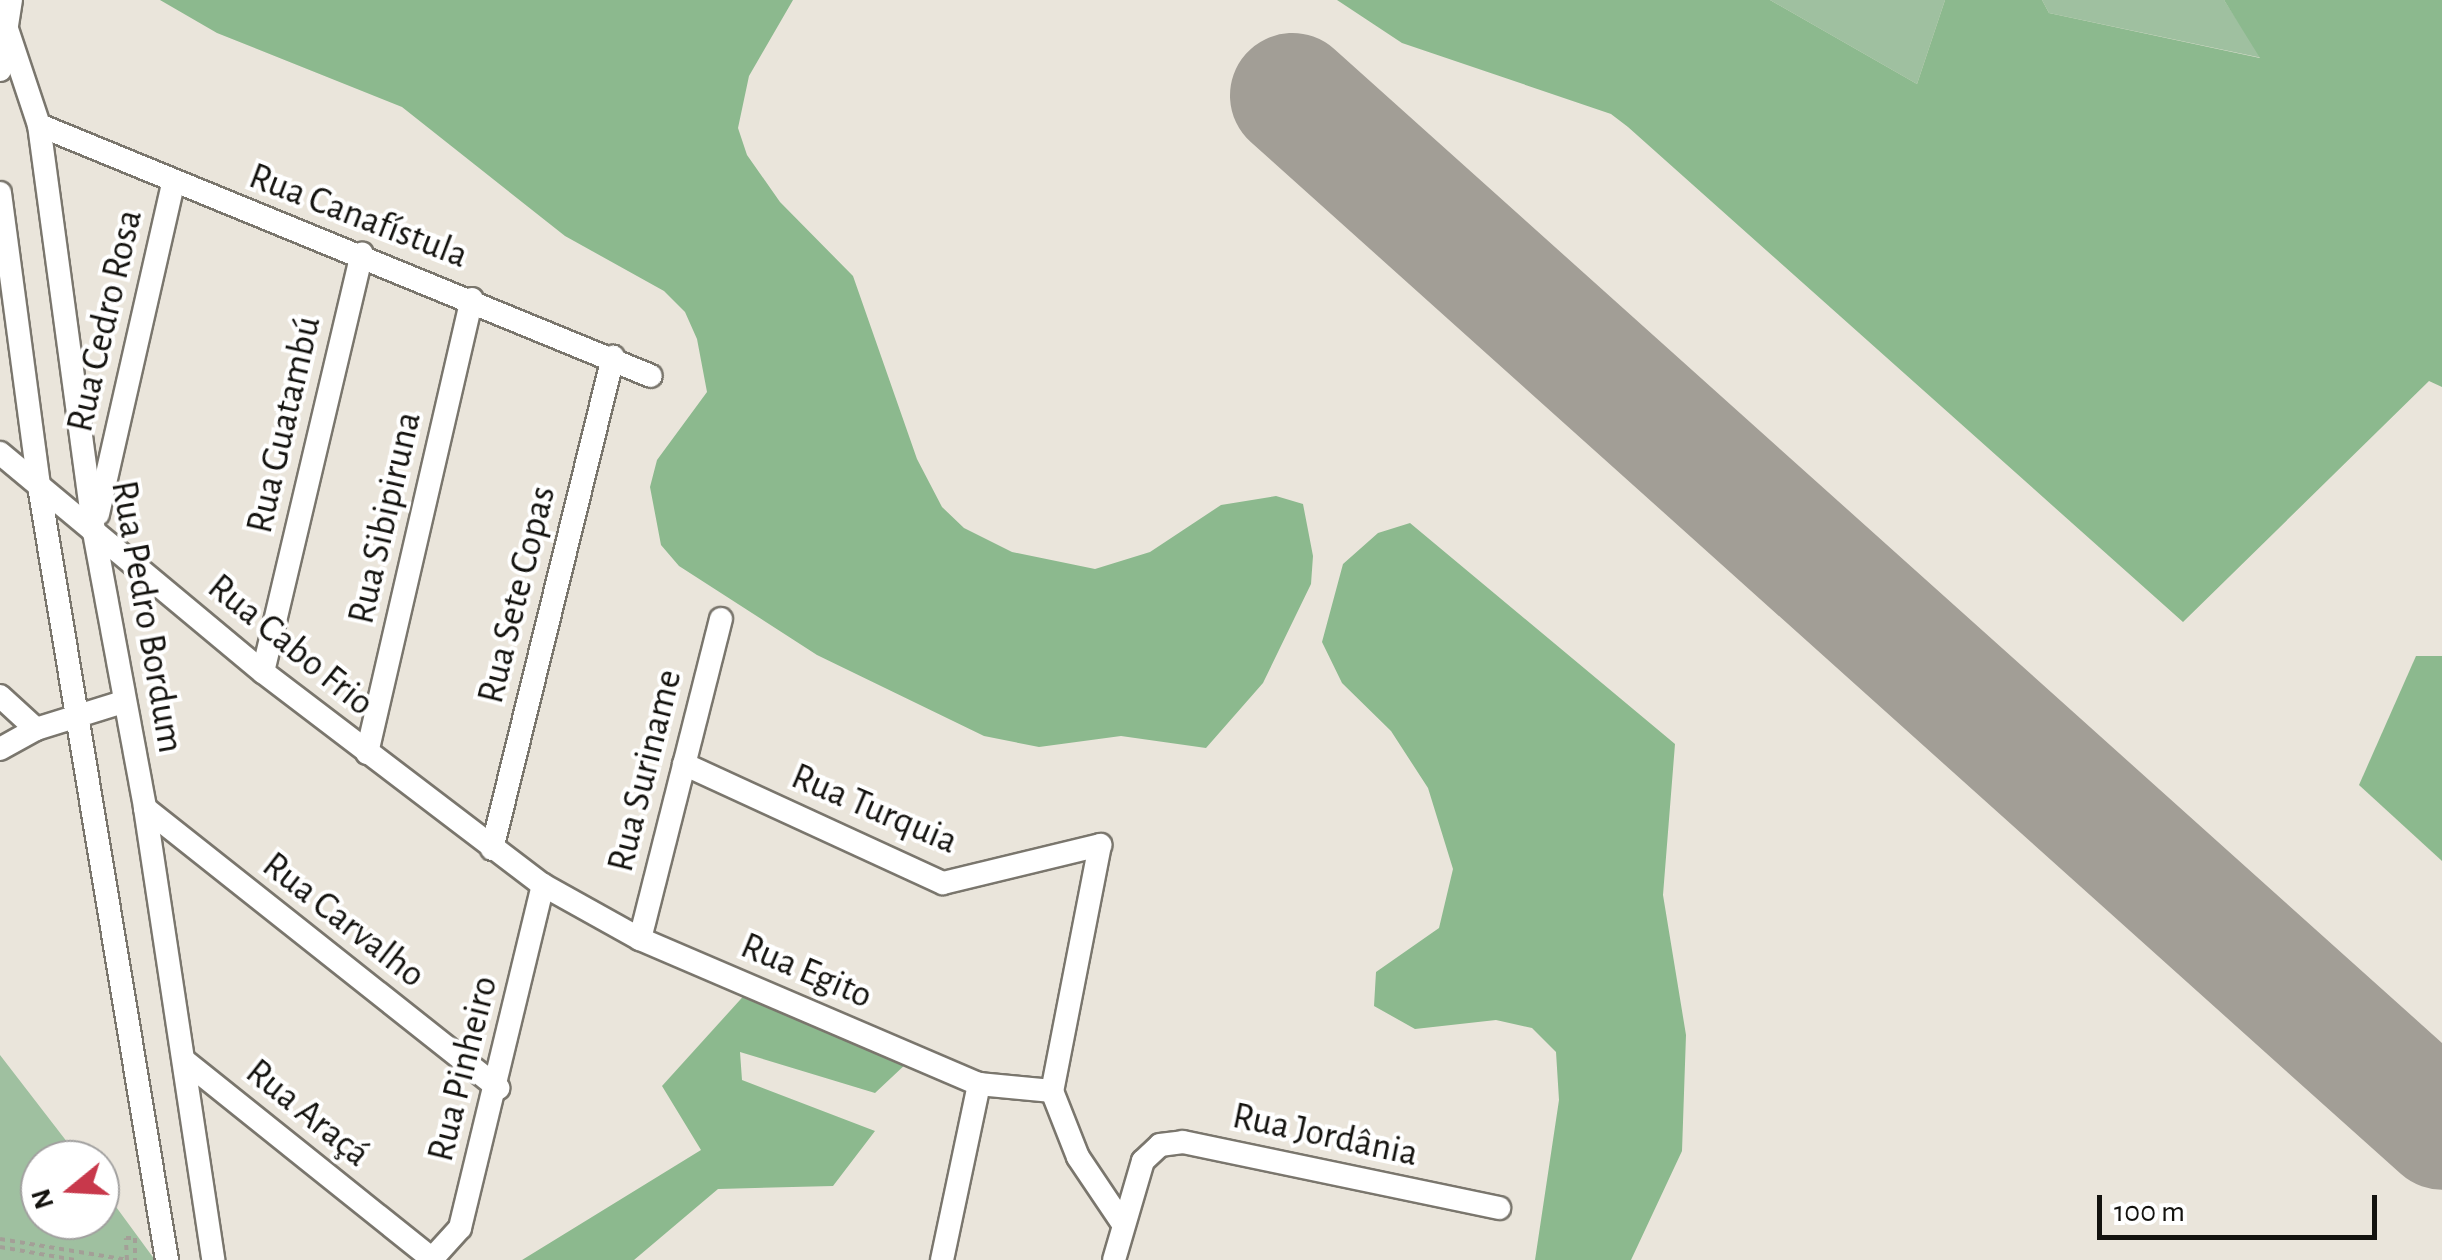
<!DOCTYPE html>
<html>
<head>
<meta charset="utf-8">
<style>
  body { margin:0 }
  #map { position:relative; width:2442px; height:1260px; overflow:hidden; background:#eae5db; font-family:"Alegreya Sans",sans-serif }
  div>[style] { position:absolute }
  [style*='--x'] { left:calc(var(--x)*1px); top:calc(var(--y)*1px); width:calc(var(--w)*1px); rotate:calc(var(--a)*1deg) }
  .green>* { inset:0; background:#9fc0a0 }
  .forest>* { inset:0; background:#8cb98e }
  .runway>* { height:125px; margin:-62.5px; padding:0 62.5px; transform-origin:62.5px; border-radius:62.5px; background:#a29e96 }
  .path>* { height:4px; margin-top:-2px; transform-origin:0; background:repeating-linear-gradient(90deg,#a39f97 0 5px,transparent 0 10px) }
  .roads { filter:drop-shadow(2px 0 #7a766d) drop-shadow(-2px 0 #7a766d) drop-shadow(0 2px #7a766d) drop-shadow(0 -2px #7a766d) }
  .minor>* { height:22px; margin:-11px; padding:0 11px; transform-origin:11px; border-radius:11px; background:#fff }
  span { translate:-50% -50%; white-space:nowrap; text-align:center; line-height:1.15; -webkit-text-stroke:8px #fff; paint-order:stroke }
  .street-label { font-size:38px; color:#13120e }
  .north { position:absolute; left:20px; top:1140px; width:100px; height:100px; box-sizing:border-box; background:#fff; border:2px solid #a1a09f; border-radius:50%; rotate:252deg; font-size:28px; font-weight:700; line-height:40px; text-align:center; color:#13120e }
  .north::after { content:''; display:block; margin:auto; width:35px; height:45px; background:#c8384b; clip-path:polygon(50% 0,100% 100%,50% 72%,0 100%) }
  .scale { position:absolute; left:2097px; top:1195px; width:280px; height:45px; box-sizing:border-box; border:5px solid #13120e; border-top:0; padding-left:12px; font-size:30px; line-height:35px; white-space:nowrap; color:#13120e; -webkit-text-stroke:8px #fff; paint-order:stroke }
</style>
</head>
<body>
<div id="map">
  <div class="green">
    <i style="clip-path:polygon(1770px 0,1945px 0,1917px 84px)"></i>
    <i style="clip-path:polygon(2042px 0,2224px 0,2262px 58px,2049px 13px)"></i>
    <i style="clip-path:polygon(0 1055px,81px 1160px,40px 1160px,40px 1220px,100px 1220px,100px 1185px,155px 1260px,0 1260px)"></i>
  </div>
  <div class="forest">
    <i style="clip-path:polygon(160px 0,793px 0,749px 76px,738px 128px,747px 155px,780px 202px,853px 276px,917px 459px,942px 507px,964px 528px,1012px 552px,1095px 569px,1150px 552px,1221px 505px,1276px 496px,1303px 504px,1313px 556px,1311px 584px,1263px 683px,1206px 748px,1121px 736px,1039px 747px,984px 736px,817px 655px,679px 566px,661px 545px,650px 487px,657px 460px,707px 392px,697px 339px,685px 312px,664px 291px,565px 236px,402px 107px,217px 33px)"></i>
    <i style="clip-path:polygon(1337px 0,1770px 0,1917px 84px,1945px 0,2042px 0,2049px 13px,2260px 58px,2224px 0,2442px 0,2442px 387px,2429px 381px,2183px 622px,1628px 127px,1611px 114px,1402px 43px)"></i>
    <i style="clip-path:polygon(1410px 523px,1675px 744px,1663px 895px,1686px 1035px,1682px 1151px,1631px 1260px,1535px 1260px,1559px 1100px,1556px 1052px,1532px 1028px,1496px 1020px,1415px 1029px,1374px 1006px,1376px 972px,1439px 928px,1453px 869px,1428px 788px,1391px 731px,1342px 683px,1322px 642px,1343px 564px,1378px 533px)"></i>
    <i style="clip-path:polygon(2416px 656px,2442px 656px,2442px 861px,2359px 785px)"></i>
    <i style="clip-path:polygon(749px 990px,908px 1062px,875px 1093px,740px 1052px,742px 1080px,875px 1131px,833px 1186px,718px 1189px,634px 1260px,522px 1260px,701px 1150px,662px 1086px)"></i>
  </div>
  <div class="runway">
    <i style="--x:1292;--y:95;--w:1545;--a:41.9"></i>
  </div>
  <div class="path">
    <i style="--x:135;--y:1238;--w:22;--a:90"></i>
    <i style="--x:0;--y:1239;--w:130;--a:9.3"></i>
    <i style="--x:0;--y:1247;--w:76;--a:9.8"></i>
    <i style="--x:127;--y:1260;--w:22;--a:-93"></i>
    <i style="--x:126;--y:1238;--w:9;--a:0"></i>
  </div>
  <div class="roads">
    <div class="minor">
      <i style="--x:7;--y:29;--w:101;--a:71.6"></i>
      <i style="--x:39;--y:125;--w:411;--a:82.3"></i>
      <i style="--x:94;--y:532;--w:281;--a:79.5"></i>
      <i style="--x:145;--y:808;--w:457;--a:81.4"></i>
      <i style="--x:0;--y:70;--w:71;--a:-81.1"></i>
      <i style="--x:39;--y:125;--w:661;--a:22.3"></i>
      <i style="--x:0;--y:193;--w:296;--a:82.4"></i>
      <i style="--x:39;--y:486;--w:785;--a:80.61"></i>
      <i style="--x:0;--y:453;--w:342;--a:39.8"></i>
      <i style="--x:263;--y:672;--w:352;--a:37.3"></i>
      <i style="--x:543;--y:885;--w:111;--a:29.1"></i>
      <i style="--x:640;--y:939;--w:369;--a:23.2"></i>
      <i style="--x:979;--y:1084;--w:73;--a:5.5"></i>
      <i style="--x:98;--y:514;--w:339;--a:-77.2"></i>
      <i style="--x:263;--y:672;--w:430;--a:-76.7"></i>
      <i style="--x:0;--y:696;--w:49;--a:42.5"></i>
      <i style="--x:0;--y:749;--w:41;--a:-29.1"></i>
      <i style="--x:36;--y:729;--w:91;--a:-17.2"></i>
      <i style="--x:367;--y:753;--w:466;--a:-77"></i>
      <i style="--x:684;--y:764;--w:285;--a:24.7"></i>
      <i style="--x:943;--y:883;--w:162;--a:-13.6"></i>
      <i style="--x:1100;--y:845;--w:251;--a:101"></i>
      <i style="--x:1052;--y:1091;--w:71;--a:68.5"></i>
      <i style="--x:1078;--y:1157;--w:77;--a:56.1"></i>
      <i style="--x:145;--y:808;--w:451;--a:38.4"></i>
      <i style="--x:492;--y:849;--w:507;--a:-76.18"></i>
      <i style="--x:640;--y:939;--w:330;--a:-75.8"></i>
      <i style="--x:185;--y:1061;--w:317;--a:38.7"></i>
      <i style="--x:431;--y:1260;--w:43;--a:-47.8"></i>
      <i style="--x:460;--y:1228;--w:353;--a:-76.4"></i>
      <i style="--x:942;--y:1260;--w:180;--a:-78.1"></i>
      <i style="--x:1114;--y:1260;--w:103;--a:-73.7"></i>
      <i style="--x:1143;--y:1161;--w:23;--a:-43"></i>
      <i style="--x:1160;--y:1145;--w:23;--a:-7"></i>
      <i style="--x:1183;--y:1142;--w:323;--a:11.8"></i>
    </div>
  </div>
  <div class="street-label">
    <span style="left:358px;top:217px;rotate:21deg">Rua Canafístula</span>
    <span style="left:106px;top:321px;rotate:-77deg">Rua Cedro Rosa</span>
    <span style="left:285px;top:425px;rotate:-77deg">Rua Guatambú</span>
    <span style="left:386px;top:518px;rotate:-77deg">Rua Sibipiruna</span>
    <span style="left:518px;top:595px;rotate:-76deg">Rua Sete Copas</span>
    <span style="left:146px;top:617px;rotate:80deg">Rua Pedro Bordum</span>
    <span style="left:290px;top:646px;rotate:39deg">Rua Cabo Frio</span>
    <span style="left:646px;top:771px;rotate:-76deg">Rua Suriname</span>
    <span style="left:874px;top:810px;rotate:23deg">Rua Turquia</span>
    <span style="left:343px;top:921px;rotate:38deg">Rua Carvalho</span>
    <span style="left:806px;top:972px;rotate:23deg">Rua Egito</span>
    <span style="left:464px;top:1069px;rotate:-76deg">Rua Pinheiro</span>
    <span style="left:307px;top:1114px;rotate:39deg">Rua Araçá</span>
    <span style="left:1325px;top:1136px;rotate:12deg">Rua Jordânia</span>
  </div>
  <div class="north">N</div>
  <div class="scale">100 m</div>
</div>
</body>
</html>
